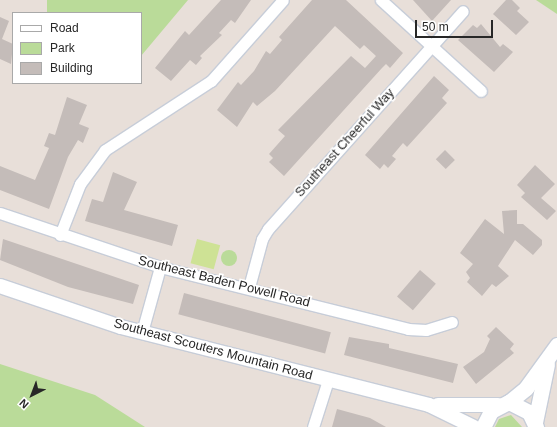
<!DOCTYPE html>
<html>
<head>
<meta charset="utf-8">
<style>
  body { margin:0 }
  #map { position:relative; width:557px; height:427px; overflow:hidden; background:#e8dfd9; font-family:Helvetica,sans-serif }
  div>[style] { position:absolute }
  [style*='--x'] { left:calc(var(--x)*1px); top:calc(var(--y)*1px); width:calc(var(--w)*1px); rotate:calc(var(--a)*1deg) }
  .green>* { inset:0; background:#badb99 }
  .round { border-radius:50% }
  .pitch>* { inset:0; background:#cee295; transform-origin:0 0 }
  .building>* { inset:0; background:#c4bcb9; transform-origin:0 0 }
  .roads { filter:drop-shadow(1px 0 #c7cdd8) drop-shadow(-1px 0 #c7cdd8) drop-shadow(0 1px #c7cdd8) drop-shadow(0 -1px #c7cdd8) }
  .minor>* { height:11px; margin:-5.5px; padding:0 5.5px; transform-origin:5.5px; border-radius:5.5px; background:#fff }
  .tertiary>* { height:14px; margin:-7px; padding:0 7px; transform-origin:7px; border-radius:7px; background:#fff }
  .secondary>* { height:15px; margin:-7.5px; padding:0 7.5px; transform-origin:7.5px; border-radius:7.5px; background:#fff }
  span { translate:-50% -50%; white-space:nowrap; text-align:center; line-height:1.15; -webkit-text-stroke:3.5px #fff; paint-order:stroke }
  .street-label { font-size:13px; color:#272727 }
  .legend { position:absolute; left:12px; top:12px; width:130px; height:72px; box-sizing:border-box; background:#fff; border:1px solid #a9a9a9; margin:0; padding:5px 7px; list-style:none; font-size:12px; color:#272727 }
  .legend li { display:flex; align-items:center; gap:8px; height:20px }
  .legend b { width:20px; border:1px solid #a9a9a9 }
  .north { position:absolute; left:12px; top:375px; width:40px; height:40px; -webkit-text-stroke:3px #fff; paint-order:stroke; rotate:222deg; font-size:11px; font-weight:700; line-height:16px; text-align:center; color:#272727 }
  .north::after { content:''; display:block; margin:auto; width:14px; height:18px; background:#272727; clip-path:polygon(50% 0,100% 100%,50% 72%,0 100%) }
  .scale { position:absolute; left:415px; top:20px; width:78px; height:18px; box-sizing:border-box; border:2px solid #272727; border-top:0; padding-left:5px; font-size:12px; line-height:14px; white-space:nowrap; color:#272727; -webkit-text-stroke:3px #fff; paint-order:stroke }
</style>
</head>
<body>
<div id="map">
  <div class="green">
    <i style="clip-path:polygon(47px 0,188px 0,141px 56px,141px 13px,47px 13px)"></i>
    <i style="clip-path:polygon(536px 0,557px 0,557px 14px)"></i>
    <i class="round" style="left:221px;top:250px;width:16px;height:16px"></i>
    <i style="clip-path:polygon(0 364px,95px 395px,145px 427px,0 427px)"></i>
    <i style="clip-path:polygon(511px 415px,522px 427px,495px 427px,499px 419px)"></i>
  </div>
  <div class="pitch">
    <i style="left:197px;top:239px;width:24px;height:25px;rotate:15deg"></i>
  </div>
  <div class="building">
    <i style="clip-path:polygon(221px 0,251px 0,235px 23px,231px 20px,219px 33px,222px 35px,200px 56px,202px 58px,196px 65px,190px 60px,171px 81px,155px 68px,185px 31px,189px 35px)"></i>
    <i style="clip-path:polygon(312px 0,346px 0,403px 53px,390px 68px,386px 64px,382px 68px,284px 176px,269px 162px,273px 158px,269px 154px,285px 136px,278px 130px,351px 56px,365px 68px,376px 56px,364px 45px,360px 49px,335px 26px,275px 91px,257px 106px,253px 102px,237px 127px,217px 110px,238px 82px,241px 85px,254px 71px,266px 51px,270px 54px,282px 40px,279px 37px)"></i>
    <i style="clip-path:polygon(413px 0,451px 0,432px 21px)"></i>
    <i style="clip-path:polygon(506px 0,512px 0,520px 8px,517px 11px,529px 22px,516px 35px,493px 14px)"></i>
    <i style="clip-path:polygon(0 17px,9px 21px,2px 39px,13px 44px,11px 64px,0 59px)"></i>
    <i style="clip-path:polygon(481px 24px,500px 47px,503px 44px,513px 52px,494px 72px,458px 40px,473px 25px,477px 28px)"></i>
    <i style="clip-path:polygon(434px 76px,449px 90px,442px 98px,447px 103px,407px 147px,403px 143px,392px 156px,396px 159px,388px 168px,384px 164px,380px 169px,365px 155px)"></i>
    <i style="clip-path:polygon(67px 97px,87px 105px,79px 124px,89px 128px,83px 143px,78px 140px,68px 157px,49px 209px,0 190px,0 166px,35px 180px,49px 148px,44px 146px,49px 133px,55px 135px)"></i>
    <i style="left:445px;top:150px;width:14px;height:13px;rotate:45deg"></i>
    <i style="clip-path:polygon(535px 165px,555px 184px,541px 198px,556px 211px,547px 220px,521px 197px,525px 193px,517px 185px)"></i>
    <i style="clip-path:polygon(113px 172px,137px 182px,124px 210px,178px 225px,172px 246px,85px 221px,92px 199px,103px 202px)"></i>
    <i style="clip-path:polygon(517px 210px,517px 224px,523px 224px,542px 240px,542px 245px,533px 255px,515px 240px,498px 266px,509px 276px,496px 287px,492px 284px,482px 296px,467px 282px,470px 278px,466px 272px,473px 264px,460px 253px,485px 219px,504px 234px,502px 211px)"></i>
    <i style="clip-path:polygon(3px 239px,139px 285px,133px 304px,68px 287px,0 260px)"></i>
    <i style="left:420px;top:270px;width:21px;height:35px;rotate:41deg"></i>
    <i style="left:184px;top:293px;width:152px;height:22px;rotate:15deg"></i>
    <i style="clip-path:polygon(496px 327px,514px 344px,510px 349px,514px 353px,476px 384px,463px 367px,484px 352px,490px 339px,487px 336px)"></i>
    <i style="clip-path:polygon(349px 337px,389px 344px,389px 348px,458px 364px,453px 383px,344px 355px)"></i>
    <i style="clip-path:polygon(337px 409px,370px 418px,386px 427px,332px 427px)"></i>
  </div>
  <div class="roads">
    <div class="minor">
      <i style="--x:381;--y:0;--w:135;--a:42.3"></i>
      <i style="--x:0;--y:213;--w:169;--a:18.6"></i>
      <i style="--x:160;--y:267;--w:256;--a:14"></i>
      <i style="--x:408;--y:329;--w:18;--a:3"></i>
      <i style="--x:426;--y:330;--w:27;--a:-17"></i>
      <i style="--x:60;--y:235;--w:55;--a:-68.6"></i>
      <i style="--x:80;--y:184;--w:42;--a:-53.7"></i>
      <i style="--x:105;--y:150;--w:126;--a:-33.1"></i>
      <i style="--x:211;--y:81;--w:108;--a:-48.4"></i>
      <i style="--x:249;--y:287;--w:50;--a:-74.8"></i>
      <i style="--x:262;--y:239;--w:12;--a:-59"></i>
      <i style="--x:268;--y:229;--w:292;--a:-48.2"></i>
      <i style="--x:142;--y:332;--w:67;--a:-74.5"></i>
      <i style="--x:313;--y:427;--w:49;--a:-72.3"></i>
    </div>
    <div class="tertiary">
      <i style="--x:0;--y:286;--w:128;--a:18.7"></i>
      <i style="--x:121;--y:327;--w:318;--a:14.2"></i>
      <i style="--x:429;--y:405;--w:50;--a:26.1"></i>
      <i style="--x:438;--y:405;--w:60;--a:0"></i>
    </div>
    <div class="secondary">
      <i style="--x:509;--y:402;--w:22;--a:-39"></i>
      <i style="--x:526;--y:388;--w:53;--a:-54.2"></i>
      <i style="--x:535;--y:422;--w:59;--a:-78.3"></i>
      <i style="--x:483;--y:427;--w:18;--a:-63"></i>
      <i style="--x:491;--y:411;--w:20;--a:-27"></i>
      <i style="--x:509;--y:402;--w:22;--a:27"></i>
      <i style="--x:529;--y:412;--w:17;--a:65"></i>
    </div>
  </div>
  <div class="street-label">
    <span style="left:345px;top:143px;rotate:-48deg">Southeast Cheerful Way</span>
    <span style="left:224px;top:282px;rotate:14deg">Southeast Baden Powell Road</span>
    <span style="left:213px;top:350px;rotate:15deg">Southeast Scouters Mountain Road</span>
  </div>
  <ul class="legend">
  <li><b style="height:5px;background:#fff"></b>Road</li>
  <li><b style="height:11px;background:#badb99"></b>Park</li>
  <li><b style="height:11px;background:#c4bcb9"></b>Building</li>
  </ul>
  <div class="north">N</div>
  <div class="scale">50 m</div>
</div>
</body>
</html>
